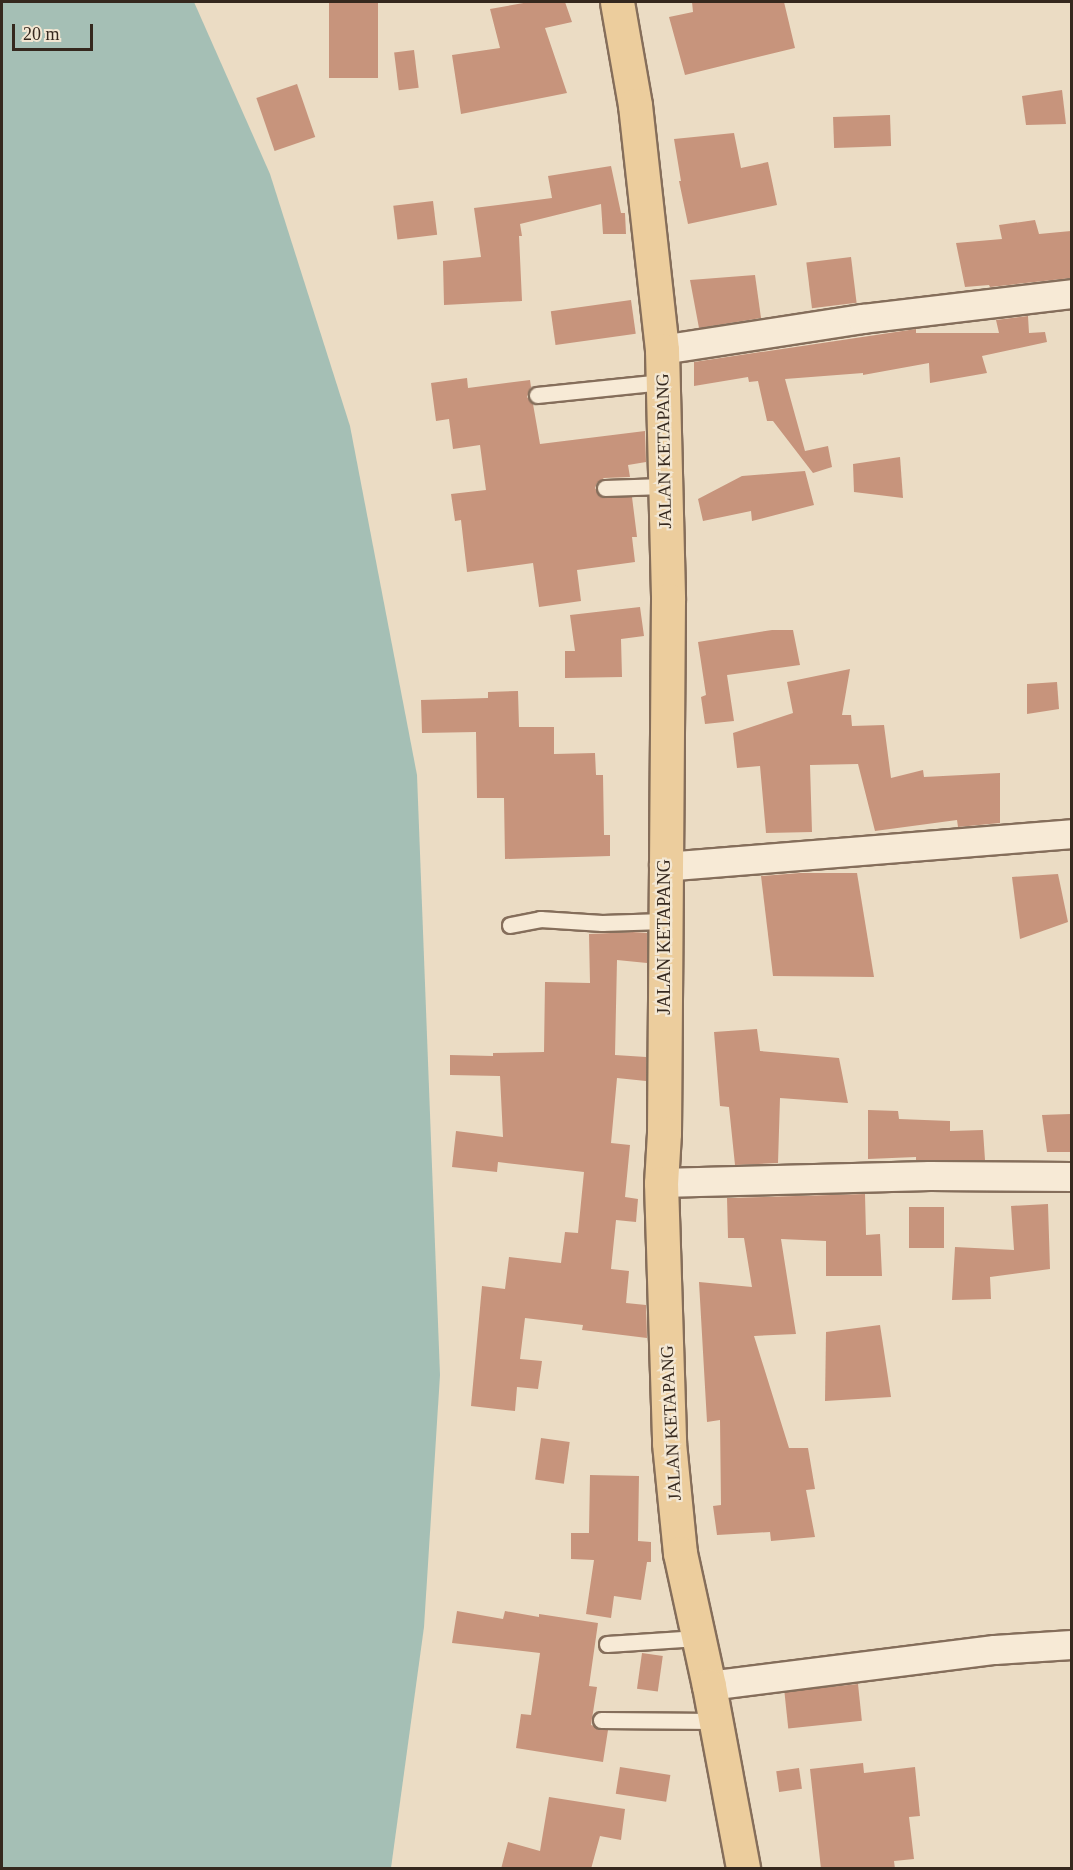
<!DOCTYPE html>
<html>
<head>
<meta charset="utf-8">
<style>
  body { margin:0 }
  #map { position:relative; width:1073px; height:1870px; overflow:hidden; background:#ebdcc4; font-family:Georgia,serif }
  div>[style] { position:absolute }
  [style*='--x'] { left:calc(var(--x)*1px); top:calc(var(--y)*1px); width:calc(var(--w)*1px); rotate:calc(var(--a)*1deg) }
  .water>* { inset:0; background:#a5bfb5 }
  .building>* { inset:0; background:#c7947c; transform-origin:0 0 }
  .roads { filter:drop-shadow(2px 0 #856e5b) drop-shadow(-2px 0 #856e5b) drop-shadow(0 2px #856e5b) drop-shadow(0 -2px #856e5b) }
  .service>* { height:15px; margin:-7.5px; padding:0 7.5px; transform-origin:7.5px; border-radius:7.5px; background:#f7ead6 }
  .minor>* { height:28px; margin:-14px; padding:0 14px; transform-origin:14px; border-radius:14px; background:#f7ead6 }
  .primary>* { height:33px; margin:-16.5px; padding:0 16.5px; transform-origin:16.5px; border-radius:16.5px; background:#eccd9d }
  span { translate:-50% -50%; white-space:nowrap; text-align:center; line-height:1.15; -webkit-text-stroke:4.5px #f3e7d3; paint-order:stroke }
  .street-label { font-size:18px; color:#35281e }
  .frame { position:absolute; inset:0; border:3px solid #35281e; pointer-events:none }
  .scale { position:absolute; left:12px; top:24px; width:81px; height:27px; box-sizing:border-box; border:3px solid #35281e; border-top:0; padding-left:8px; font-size:18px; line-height:21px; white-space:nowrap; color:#35281e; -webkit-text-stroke:4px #f3e7d3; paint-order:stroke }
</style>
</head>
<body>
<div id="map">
  <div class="water">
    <i style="clip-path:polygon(2px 2px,194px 2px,270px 174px,350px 426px,417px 775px,440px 1375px,424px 1627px,391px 1868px,2px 1868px)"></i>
  </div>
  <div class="building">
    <i style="left:329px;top:2px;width:49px;height:76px"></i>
    <i style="clip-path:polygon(529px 2px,565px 2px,572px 22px,545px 28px,567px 93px,461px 114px,452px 55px,500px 48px,490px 9px)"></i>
    <i style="clip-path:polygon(692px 2px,784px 2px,795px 48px,685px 75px,669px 17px,693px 12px)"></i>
    <i style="left:414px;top:50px;width:38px;height:20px;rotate:83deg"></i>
    <i style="left:297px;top:84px;width:56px;height:43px;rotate:71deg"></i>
    <i style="clip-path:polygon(1062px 90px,1066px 124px,1026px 125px,1022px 96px)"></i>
    <i style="left:890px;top:115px;width:31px;height:57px;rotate:88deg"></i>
    <i style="clip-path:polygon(734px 133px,741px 168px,768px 162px,777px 205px,688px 224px,679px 181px,681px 181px,674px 139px)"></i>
    <i style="clip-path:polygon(611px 166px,621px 213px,625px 213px,626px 234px,603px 234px,601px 204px,520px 224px,522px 236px,519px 236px,522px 301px,444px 305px,443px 261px,481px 257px,474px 208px,552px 198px,548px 176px)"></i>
    <i style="left:433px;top:201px;width:34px;height:40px;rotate:83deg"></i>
    <i style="clip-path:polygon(1035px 220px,1039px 234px,1071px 231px,1071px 278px,990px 287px,989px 285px,965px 287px,956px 243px,1002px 239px,999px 225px)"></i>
    <i style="left:851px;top:257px;width:46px;height:45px;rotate:83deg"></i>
    <i style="clip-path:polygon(755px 275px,761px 318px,699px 328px,690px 280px)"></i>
    <i style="left:631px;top:300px;width:34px;height:81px;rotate:82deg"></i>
    <i style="clip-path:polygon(1028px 316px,1029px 333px,1045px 332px,1047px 342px,982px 356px,987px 373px,930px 383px,929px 363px,863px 375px,863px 373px,785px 379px,805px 451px,828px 446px,832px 467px,813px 473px,773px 421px,767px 421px,758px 381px,749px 382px,748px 377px,694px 386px,694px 362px,916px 329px,916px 333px,999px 333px,996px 320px)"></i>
    <i style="clip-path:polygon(467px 378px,468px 388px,530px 380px,531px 387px,527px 397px,533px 404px,540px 444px,645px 431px,646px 462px,628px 465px,630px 477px,604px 478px,597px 483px,595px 488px,601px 497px,632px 497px,637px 537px,632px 537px,635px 562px,577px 570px,581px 601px,539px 607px,533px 563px,467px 572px,461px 520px,455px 521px,451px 494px,486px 490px,480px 445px,453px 449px,449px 419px,436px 421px,431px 383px)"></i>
    <i style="clip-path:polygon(900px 457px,903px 498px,854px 492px,853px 464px)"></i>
    <i style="clip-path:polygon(805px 471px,814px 505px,752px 521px,751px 511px,703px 521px,698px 499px,742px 476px)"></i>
    <i style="clip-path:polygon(640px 607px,644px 636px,621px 639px,622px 677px,565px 678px,565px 651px,575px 651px,570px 615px)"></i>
    <i style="clip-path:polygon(772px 630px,793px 630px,800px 665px,727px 675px,734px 721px,705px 724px,701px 697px,706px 695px,698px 642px)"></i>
    <i style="clip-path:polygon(850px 669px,842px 715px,851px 715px,852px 726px,884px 725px,891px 778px,923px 770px,924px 777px,1000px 773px,1000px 823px,958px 827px,957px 820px,875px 831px,858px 764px,810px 765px,812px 832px,766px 833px,760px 766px,737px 768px,733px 733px,793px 713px,787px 682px)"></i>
    <i style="clip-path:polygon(1057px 682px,1059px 709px,1027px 714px,1027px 684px)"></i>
    <i style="clip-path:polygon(518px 691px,519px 727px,554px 727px,554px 754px,595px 753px,596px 775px,603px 775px,604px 835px,610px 835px,610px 856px,505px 859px,504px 798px,477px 798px,476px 732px,422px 733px,421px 700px,488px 698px,488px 692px)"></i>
    <i style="clip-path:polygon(800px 873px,857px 873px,874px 977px,773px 976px,761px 876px)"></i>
    <i style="clip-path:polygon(1058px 874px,1068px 922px,1020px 939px,1012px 877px)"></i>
    <i style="clip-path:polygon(633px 932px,647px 933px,647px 963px,617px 960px,615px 1055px,646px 1057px,646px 1081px,617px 1078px,611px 1143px,630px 1145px,625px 1197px,638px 1199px,636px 1222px,616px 1220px,611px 1269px,629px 1271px,626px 1303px,646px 1305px,647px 1338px,582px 1330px,583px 1325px,525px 1318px,520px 1359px,542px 1361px,538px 1389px,517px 1387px,515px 1411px,471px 1406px,482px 1286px,505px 1289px,509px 1257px,561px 1263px,565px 1232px,578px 1233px,584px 1172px,498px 1162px,497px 1172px,452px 1167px,456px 1131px,503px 1137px,500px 1076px,450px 1075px,450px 1055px,493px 1056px,493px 1053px,544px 1052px,545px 982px,590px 983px,589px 934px)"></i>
    <i style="clip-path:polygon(757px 1029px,760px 1051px,839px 1058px,848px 1103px,780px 1098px,778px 1163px,735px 1165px,729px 1107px,720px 1106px,714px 1032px)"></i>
    <i style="clip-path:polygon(868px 1110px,898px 1111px,899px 1119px,950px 1121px,950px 1131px,983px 1130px,985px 1160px,916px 1160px,916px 1157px,868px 1159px)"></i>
    <i style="clip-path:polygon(1071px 1114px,1071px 1152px,1047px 1152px,1042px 1115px)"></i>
    <i style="clip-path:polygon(865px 1194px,866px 1235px,880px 1234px,882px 1276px,826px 1276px,826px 1241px,781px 1239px,796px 1334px,754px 1336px,789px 1448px,808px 1448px,815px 1489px,806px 1490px,815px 1537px,771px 1541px,770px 1532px,717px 1535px,713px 1506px,721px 1505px,720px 1420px,707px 1422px,699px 1282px,752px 1287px,744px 1238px,728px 1238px,727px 1198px)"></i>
    <i style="clip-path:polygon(1048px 1204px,1050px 1269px,990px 1277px,991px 1299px,952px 1300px,955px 1247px,1014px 1250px,1011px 1206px)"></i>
    <i style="left:909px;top:1207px;width:35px;height:41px"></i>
    <i style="clip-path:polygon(880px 1325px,891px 1397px,825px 1401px,826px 1332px)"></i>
    <i style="left:541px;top:1438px;width:29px;height:42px;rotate:8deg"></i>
    <i style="clip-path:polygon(590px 1475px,639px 1476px,638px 1541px,651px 1542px,651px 1562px,647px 1562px,641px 1600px,614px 1596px,611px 1618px,586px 1614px,594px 1560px,571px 1559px,571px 1533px,589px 1533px)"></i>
    <i style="clip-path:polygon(457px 1611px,503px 1619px,505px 1611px,539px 1617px,539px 1614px,598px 1623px,589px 1686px,597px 1687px,591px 1725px,608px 1730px,603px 1762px,516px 1748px,521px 1714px,531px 1715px,540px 1653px,452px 1643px)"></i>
    <i style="left:642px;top:1653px;width:21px;height:36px;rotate:8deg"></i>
    <i style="left:858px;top:1684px;width:37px;height:74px;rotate:84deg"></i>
    <i style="clip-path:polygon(863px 1763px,864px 1773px,915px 1767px,920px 1816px,909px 1817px,914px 1859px,894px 1861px,895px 1869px,821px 1869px,810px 1769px)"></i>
    <i style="left:620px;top:1767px;width:51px;height:27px;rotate:9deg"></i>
    <i style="left:799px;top:1768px;width:21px;height:23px;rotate:82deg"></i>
    <i style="clip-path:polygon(549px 1797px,625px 1809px,621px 1840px,600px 1836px,591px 1869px,501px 1869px,508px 1842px,540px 1851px)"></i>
  </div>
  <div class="roads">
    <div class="service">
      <i style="--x:537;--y:395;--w:126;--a:-5.9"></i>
      <i style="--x:605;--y:488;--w:58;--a:-2"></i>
      <i style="--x:510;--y:925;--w:31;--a:-11"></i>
      <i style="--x:540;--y:919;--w:62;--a:3.7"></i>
      <i style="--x:602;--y:923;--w:62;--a:-1.8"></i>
      <i style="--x:607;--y:1644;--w:91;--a:-3.8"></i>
      <i style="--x:601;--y:1720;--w:114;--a:0.5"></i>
    </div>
    <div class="minor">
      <i style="--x:662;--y:350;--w:203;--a:-8.8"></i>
      <i style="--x:863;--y:319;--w:210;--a:-6.8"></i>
      <i style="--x:664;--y:867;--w:409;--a:-4.6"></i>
      <i style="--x:661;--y:1183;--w:269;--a:-1.5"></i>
      <i style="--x:930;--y:1176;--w:142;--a:0.4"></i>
      <i style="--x:709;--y:1686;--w:288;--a:-7.2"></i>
      <i style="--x:995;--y:1650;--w:77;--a:-3.7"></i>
    </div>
    <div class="primary">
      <i style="--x:617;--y:2;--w:105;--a:80.1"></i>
      <i style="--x:635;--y:105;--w:246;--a:83.7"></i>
      <i style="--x:662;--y:350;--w:250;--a:88.6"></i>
      <i style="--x:668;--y:600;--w:533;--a:90.43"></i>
      <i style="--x:664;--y:1133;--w:50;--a:93.4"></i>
      <i style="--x:661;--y:1183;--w:260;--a:88.2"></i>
      <i style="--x:669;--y:1443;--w:111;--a:84.3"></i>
      <i style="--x:680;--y:1553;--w:136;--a:77.7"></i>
      <i style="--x:709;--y:1686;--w:185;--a:79.4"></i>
    </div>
  </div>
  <div class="street-label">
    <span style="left:664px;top:451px;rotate:-91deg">JALAN KETAPANG</span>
    <span style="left:664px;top:937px;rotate:-90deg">JALAN KETAPANG</span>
    <span style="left:671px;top:1423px;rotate:-93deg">JALAN KETAPANG</span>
  </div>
  <div class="frame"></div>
  <div class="scale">20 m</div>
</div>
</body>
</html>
